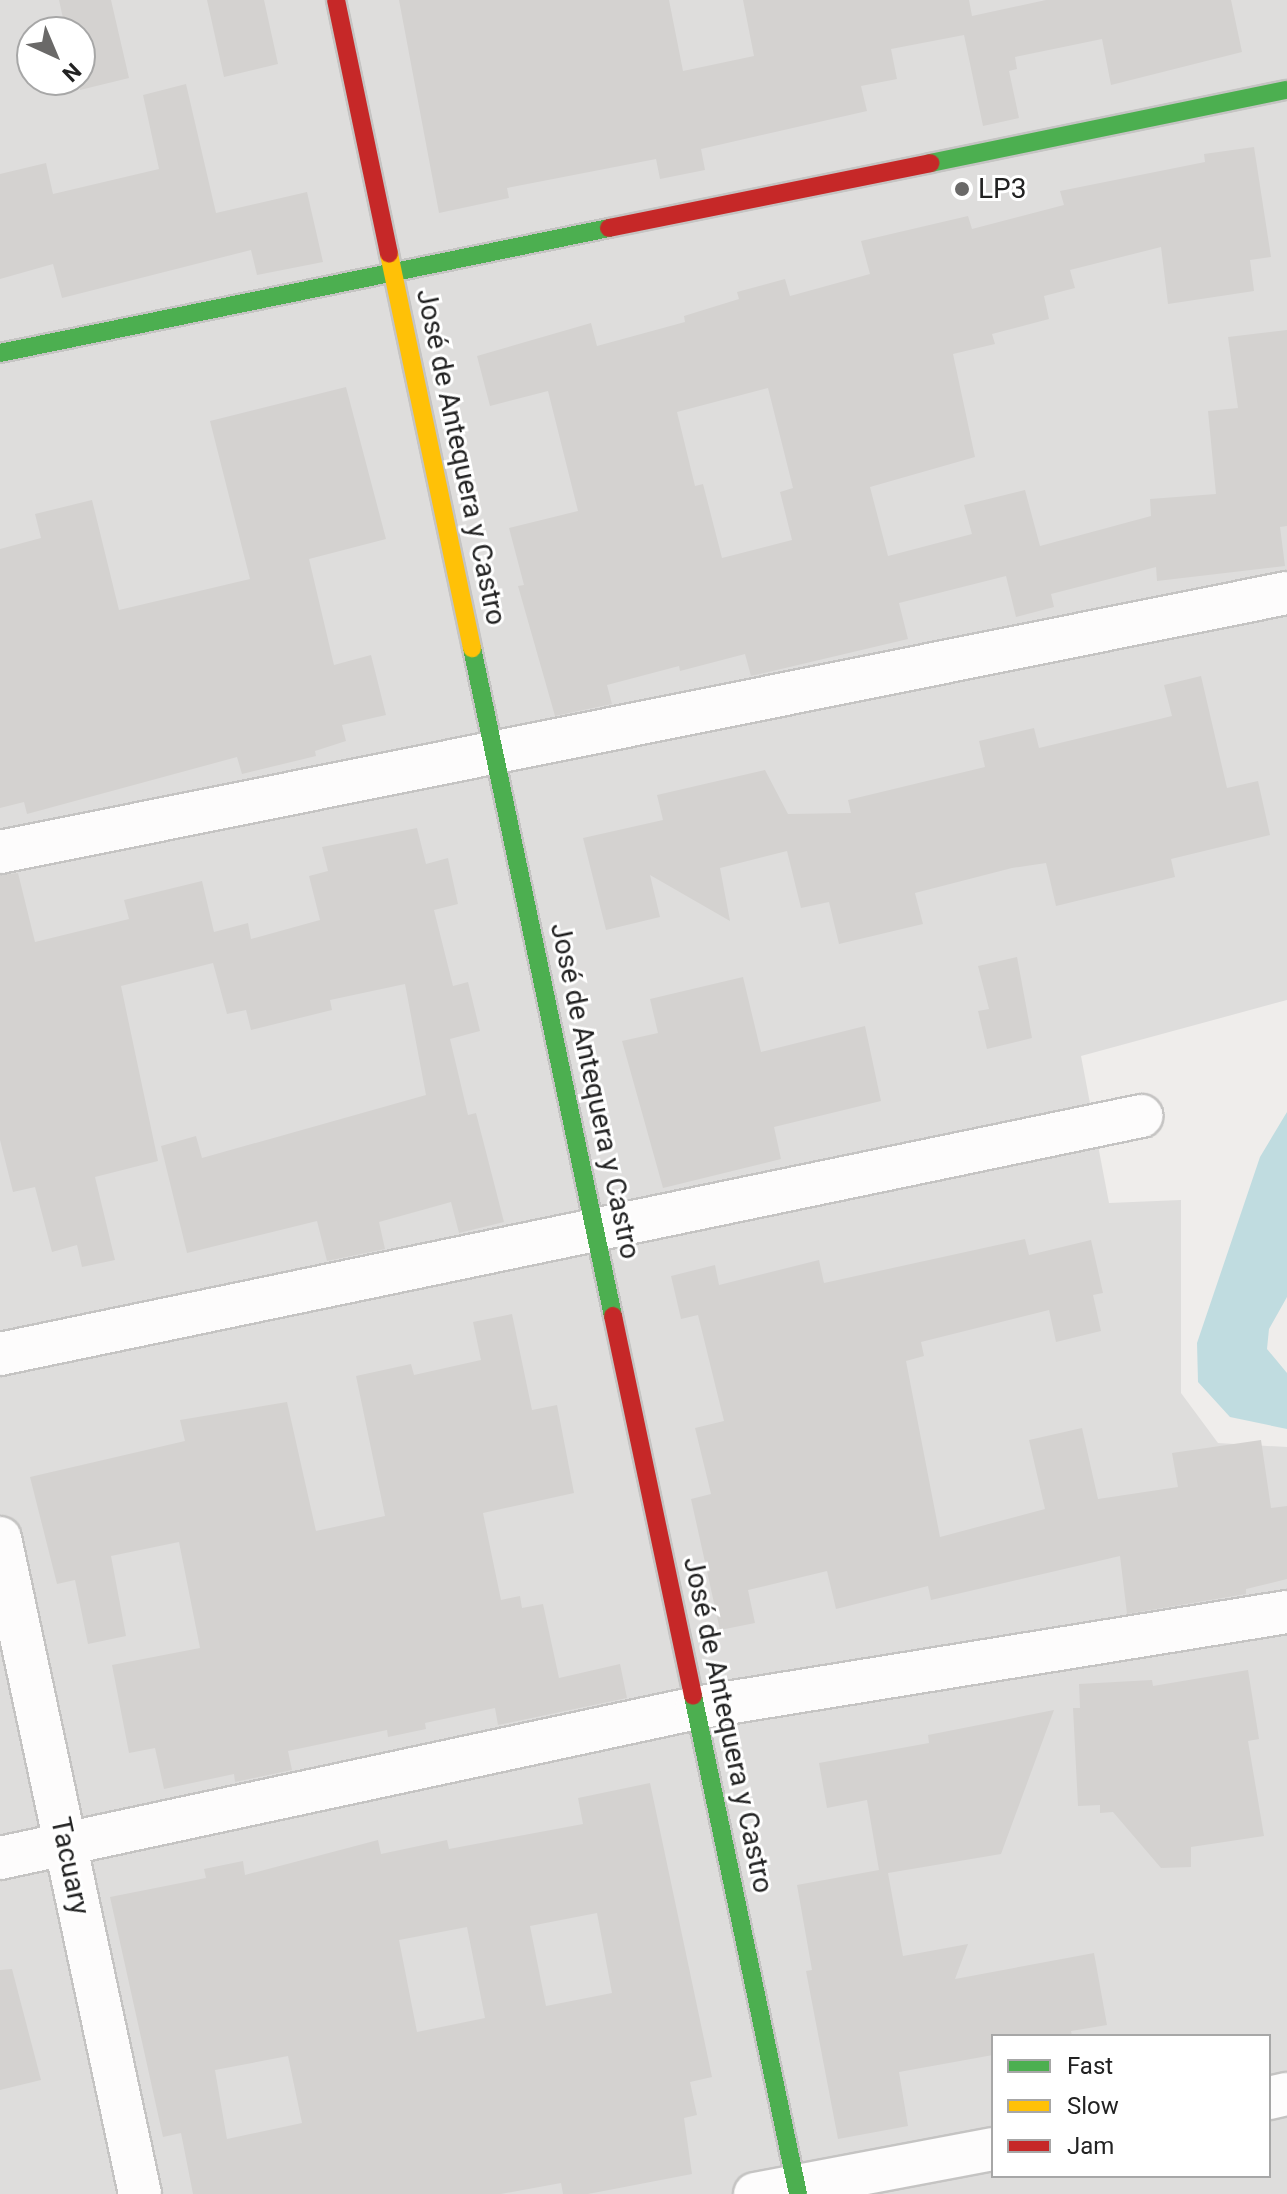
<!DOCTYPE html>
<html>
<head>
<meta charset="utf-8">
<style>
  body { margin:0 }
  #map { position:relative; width:1287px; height:2194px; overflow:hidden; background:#efedeb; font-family:Roboto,sans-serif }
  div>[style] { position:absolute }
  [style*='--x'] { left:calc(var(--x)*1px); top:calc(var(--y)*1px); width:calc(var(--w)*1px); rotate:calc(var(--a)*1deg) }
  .residential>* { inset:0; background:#dedddc }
  .water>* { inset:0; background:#c0dce0 }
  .building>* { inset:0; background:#d4d2d0 }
  .roads { filter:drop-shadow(2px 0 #c5c4c3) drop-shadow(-2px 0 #c5c4c3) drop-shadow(0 2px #c5c4c3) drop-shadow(0 -2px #c5c4c3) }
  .street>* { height:42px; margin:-21px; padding:0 21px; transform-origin:21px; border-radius:21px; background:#fdfcfc }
  .fast>* { height:18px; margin:-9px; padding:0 9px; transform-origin:9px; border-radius:9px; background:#4caf50 }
  .slow>* { height:18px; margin:-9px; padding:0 9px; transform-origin:9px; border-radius:9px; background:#ffc107 }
  .jam>* { height:18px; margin:-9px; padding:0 9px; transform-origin:9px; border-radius:9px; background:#c62828 }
  .dots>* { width:22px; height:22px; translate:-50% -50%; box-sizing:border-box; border:4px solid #fff; border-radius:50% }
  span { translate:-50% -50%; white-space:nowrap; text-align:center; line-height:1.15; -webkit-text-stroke:6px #fff; paint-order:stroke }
  .poi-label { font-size:28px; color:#222 }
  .left { translate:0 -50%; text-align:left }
  .street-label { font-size:28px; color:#222 }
  .legend { position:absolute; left:991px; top:2034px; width:280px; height:144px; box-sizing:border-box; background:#fff; border:2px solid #a7a7a7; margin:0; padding:10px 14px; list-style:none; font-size:24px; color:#222 }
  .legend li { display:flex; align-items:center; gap:16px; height:40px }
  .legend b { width:40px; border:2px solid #a7a7a7 }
  .north { position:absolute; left:16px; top:16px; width:80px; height:80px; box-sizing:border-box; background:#fff; border:2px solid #a7a7a7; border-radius:50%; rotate:136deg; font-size:22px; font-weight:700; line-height:32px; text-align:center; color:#222 }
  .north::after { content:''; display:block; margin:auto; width:28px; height:36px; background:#6a6968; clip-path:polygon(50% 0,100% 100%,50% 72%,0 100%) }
</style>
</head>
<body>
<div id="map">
  <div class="residential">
    <i style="clip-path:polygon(evenodd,0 0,1287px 0,1287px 1000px,1081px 1056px,1109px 1203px,1181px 1200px,1181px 1393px,1218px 1443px,1287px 1447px,1287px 2194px,0 2194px,0 0,32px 32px,80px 32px,80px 80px,32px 80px,32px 32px,0 0,993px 2036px,1269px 2036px,1269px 2176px,993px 2176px,993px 2036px)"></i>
  </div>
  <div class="water">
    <i style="clip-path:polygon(1287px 1112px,1287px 1297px,1269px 1329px,1267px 1349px,1287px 1373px,1287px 1429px,1230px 1417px,1198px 1382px,1197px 1343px,1260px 1157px)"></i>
  </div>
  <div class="building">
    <i style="clip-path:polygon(59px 0,111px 0,129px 78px,80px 90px,80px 32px,66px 32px)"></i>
    <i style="clip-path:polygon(207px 0,264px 0,278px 64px,224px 77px)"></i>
    <i style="clip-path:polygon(399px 0,669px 0,683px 71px,754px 56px,743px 0,969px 0,972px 16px,1046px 0,1231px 0,1242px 52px,1111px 85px,1102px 39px,1015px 57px,1017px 69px,1009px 71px,1019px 118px,983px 126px,964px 35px,891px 49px,897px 79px,861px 86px,867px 111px,701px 149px,705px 170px,660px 179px,656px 159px,507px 188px,509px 198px,439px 213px)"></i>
    <i style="clip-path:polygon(186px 84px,216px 213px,307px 192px,323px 262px,257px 275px,251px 250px,62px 298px,53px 264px,0 279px,0 174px,46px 163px,53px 194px,159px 169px,143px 95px)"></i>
    <i style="clip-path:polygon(evenodd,1254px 147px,1271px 257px,1250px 260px,1254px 291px,1168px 304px,1161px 247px,1070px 270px,1075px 288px,1044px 296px,1049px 319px,992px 334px,995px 344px,953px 354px,975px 457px,870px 487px,888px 556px,972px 534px,964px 505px,1025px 490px,1040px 546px,1151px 516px,1150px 499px,1216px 494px,1208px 411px,1238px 408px,1228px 337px,1287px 330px,1287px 526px,1280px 527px,1285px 566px,1157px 581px,1156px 567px,1051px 594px,1054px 607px,1016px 617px,1006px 576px,899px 603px,908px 639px,751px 676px,745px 654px,680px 671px,679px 666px,607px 685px,612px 704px,555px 716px,518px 586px,524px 585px,509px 528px,578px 511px,548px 391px,490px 406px,477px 356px,591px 323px,597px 346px,685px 322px,684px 316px,739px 299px,737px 292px,785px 279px,790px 296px,870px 274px,861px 241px,968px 216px,972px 229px,1064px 205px,1060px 191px,1205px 162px,1204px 154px,1254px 147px,768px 388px,793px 488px,780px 492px,792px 540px,722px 558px,703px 484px,695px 486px,677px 412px,768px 388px)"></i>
    <i style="clip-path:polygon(346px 387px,386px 539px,309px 559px,334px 665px,371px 655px,386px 715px,342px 725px,346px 741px,315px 751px,316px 756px,242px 774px,237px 757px,27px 814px,24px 802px,0 808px,0 549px,41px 538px,35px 514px,92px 500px,119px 610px,250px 579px,210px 421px)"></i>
    <i style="clip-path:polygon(1201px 676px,1227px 788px,1258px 781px,1270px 835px,1171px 859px,1175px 877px,1056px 906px,1046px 863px,1012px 868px,915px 893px,923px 924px,839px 944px,829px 902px,801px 908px,787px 851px,720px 868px,730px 921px,650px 875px,660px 917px,606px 930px,583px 838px,663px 820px,657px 795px,765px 770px,788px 814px,851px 813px,848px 800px,985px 767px,979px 741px,1034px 728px,1039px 748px,1172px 716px,1164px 685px)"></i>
    <i style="clip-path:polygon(417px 828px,426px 864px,448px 858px,458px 904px,434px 910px,453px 986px,468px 982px,480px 1031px,450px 1039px,468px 1115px,476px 1113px,504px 1222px,459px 1233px,451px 1202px,379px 1222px,385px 1249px,327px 1261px,317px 1221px,187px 1253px,161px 1146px,196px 1136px,202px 1158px,426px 1095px,405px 984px,330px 1000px,332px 1010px,251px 1030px,246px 1010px,227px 1014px,213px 963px,121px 986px,158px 1161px,95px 1177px,115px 1260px,82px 1267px,77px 1245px,52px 1252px,35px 1187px,13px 1192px,0 1140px,0 875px,18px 873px,35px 942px,129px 919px,124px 900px,202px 881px,214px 932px,248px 923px,251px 939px,320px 920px,309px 876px,328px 871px,322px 847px)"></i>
    <i style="clip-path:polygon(1017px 957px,1032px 1038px,987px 1049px,978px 1011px,989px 1009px,978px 966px)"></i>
    <i style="clip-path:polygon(743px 977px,761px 1052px,865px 1026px,881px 1101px,774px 1127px,781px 1159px,663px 1188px,622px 1041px,658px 1033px,650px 999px)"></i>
    <i style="clip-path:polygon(1025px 1239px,1029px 1255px,1091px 1240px,1103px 1293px,1093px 1295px,1101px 1331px,1056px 1342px,1049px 1310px,921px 1342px,924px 1356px,906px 1361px,940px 1537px,1045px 1509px,1029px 1440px,1082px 1428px,1098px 1499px,1178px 1487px,1172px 1453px,1261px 1440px,1271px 1508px,1287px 1506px,1287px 1579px,1246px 1589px,1246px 1594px,1127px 1614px,1120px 1556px,931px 1600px,928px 1586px,836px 1609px,827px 1571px,748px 1590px,755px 1623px,720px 1630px,691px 1499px,711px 1494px,695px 1428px,724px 1421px,698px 1315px,681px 1319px,671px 1276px,715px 1265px,719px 1285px,819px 1260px,824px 1283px)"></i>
    <i style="clip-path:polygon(512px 1314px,532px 1410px,557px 1405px,574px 1493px,483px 1513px,501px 1600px,520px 1596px,522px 1608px,543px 1604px,559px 1678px,620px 1664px,627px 1698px,498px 1725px,495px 1708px,425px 1723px,426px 1729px,388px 1737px,387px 1730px,288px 1751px,292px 1770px,235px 1782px,234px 1774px,164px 1789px,155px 1748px,129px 1753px,112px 1665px,200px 1648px,179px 1542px,111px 1556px,126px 1636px,88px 1644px,75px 1580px,57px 1584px,30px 1477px,185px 1441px,180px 1420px,287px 1402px,316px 1531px,385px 1516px,356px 1376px,411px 1364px,414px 1375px,481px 1360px,473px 1322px)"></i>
    <i style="clip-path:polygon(1248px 1670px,1259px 1739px,1248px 1741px,1264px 1836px,1191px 1847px,1191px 1867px,1161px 1868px,1113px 1812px,1100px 1813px,1100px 1805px,1078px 1806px,1073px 1708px,1080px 1708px,1079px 1684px,1152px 1680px,1153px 1686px)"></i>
    <i style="clip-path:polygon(1054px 1710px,1001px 1854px,888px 1873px,903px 1956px,968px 1944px,955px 1979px,1094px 1953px,1107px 2025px,1071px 2031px,1072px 2036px,993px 2036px,993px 2055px,899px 2072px,908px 2126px,838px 2139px,806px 1971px,812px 1970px,797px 1885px,879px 1870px,867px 1800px,827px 1808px,819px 1763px,929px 1743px,928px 1735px)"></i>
    <i style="clip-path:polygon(evenodd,650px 1783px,712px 2077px,690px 2082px,697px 2115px,684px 2118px,692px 2174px,588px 2194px,563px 2194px,561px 2183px,501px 2194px,193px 2194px,181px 2133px,163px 2137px,110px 1897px,206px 1878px,204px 1869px,243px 1861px,245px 1875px,378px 1840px,381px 1854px,447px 1840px,449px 1849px,583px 1824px,578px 1798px,650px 1783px,597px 1913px,612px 1993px,546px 2006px,530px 1926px,597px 1913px,650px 1783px,467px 1927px,485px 2018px,417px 2032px,399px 1940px,467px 1927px,650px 1783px,288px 2056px,302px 2123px,227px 2139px,215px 2070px,288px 2056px)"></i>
    <i style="clip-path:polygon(12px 1969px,41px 2080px,0 2090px,0 1970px)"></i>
  </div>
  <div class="roads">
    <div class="street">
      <i style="--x:0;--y:852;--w:1313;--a:-11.38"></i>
      <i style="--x:0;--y:1354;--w:1166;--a:-11.78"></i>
      <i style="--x:0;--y:1538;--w:671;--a:77.95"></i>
      <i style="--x:0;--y:1858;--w:712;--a:-12.16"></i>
      <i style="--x:696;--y:1708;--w:599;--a:-9.23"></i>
      <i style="--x:1269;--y:2098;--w:18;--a:-13"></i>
      <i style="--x:755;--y:2194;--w:242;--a:-10.7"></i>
    </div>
    <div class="fast">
      <i style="--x:930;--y:163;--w:364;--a:-11.6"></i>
      <i style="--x:0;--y:353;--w:622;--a:-11.6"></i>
      <i style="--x:472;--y:648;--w:683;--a:78.08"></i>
      <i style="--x:693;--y:1696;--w:509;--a:78.09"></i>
    </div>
    <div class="slow">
      <i style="--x:389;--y:254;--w:403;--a:78.1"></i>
    </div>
    <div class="jam">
      <i style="--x:336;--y:0;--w:259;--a:78.2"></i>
      <i style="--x:609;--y:228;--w:328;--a:-11.4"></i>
      <i style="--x:613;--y:1316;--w:388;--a:78.1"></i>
    </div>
  </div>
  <div class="dots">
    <i style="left:962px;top:189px;background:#6a6968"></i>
  </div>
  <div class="poi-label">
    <span class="left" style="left:978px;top:189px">LP3</span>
  </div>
  <div class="street-label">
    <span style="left:461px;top:457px;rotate:78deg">José de Antequera y Castro</span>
    <span style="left:595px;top:1091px;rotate:78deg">José de Antequera y Castro</span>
    <span style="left:728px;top:1725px;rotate:78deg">José de Antequera y Castro</span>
    <span style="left:70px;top:1866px;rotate:78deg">Tacuary</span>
  </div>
  <ul class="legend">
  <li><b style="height:10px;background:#4caf50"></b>Fast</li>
  <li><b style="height:10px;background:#ffc107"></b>Slow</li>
  <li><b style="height:10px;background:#c62828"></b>Jam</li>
  </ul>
  <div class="north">N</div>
</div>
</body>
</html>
